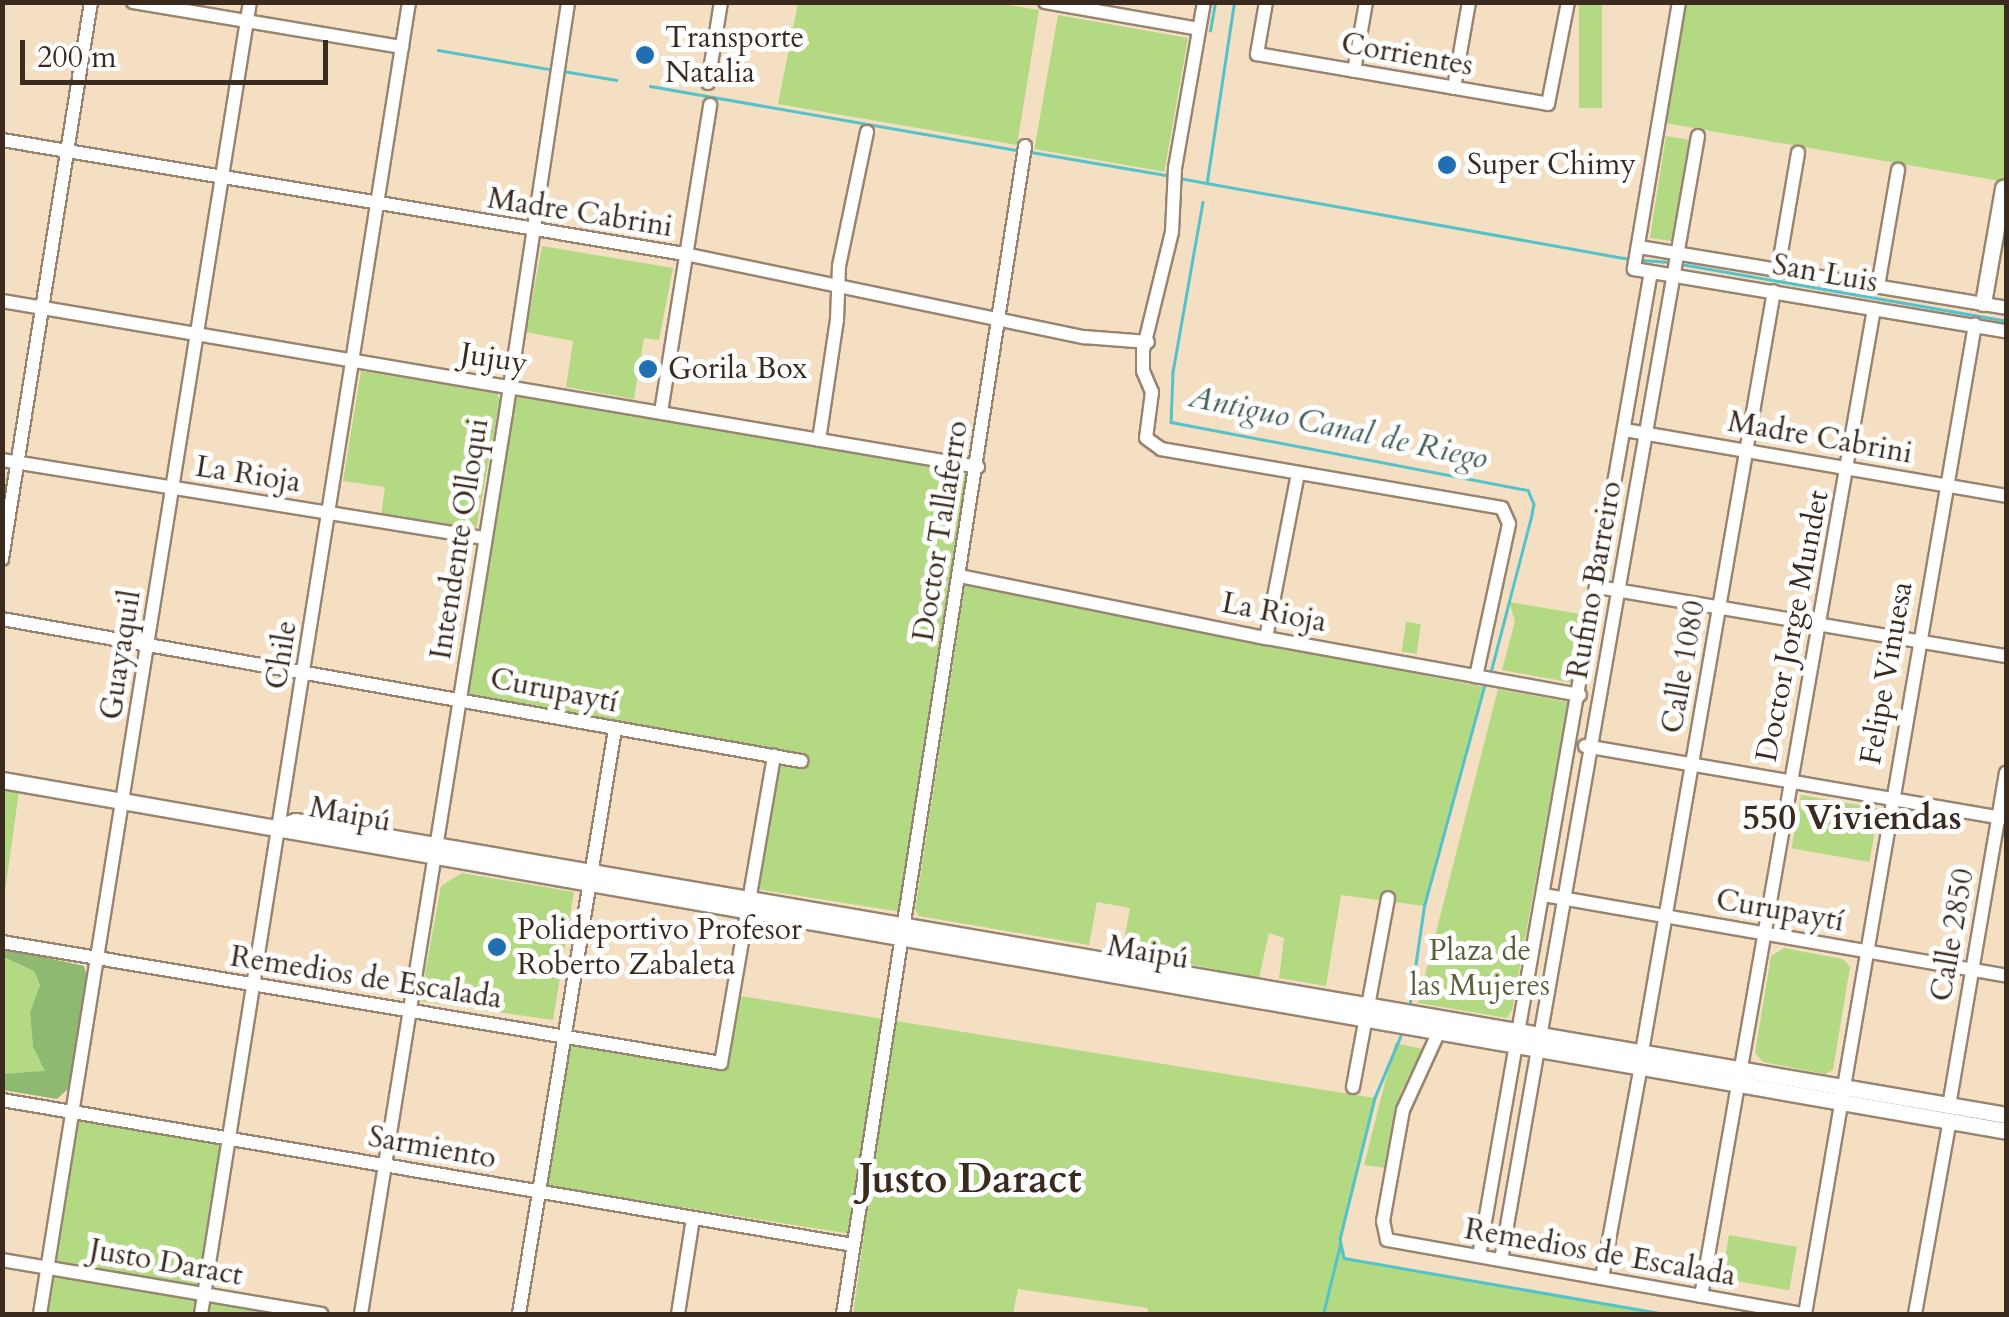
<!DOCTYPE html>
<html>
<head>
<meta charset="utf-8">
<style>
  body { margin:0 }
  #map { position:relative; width:2009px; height:1317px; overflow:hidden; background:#f4dfc3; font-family:Cardo,serif }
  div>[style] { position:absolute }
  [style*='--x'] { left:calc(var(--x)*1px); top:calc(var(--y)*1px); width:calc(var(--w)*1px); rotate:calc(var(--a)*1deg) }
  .green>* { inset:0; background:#b3d983; transform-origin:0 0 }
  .forest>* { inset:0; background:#8eb971 }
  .stream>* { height:2.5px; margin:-1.25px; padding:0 1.25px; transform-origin:1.25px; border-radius:1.25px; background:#54c2c9 }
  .roads { filter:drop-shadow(2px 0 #988470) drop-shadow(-2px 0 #988470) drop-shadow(0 2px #988470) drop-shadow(0 -2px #988470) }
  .minor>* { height:12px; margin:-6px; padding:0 6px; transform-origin:6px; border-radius:6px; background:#fff }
  .tertiary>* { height:15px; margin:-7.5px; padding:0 7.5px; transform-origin:7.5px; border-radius:7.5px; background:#fff }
  .dots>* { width:28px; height:28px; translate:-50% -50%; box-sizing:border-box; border:5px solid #fff; border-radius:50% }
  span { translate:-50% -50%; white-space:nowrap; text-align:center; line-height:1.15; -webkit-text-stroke:10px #fff; paint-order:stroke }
  .poi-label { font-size:30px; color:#3b2a1e }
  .left { translate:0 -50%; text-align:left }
  .street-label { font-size:30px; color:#3b2a1e }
  .park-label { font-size:30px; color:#5f5f3c }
  .water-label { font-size:32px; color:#445f5a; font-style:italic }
  .quarter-label { font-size:35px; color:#3b2a1e; font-weight:700 }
  .district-label { font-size:40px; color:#3b2a1e; font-weight:700 }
  .frame { position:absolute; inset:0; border:5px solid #3b2a1e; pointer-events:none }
  .scale { position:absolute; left:20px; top:40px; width:308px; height:45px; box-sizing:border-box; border:5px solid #3b2a1e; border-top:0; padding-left:12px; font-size:30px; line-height:35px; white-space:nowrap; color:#3b2a1e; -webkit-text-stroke:8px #fff; paint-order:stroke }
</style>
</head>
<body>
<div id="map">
  <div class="green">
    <i style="clip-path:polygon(996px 3px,1039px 10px,1017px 145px,778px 104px,798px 3px)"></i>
    <i style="left:1579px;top:3px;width:23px;height:105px"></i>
    <i style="clip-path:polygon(1685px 3px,2006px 3px,2006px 182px,1665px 123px)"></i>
    <i style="left:1058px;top:15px;width:132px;height:136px;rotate:10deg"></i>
    <i style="left:1666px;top:136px;width:25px;height:103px;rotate:9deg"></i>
    <i style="clip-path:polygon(542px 246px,673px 268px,659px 340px,644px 338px,634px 399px,566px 387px,573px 341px,526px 332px)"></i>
    <i style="clip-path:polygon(361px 371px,497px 393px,500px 400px,476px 530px,381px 516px,385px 487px,343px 481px)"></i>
    <i style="clip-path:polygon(525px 394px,961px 471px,968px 477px,902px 912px,756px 889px,777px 751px,465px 694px,515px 398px)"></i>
    <i style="clip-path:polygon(965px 585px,1484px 687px,1424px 906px,1341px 895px,1326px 986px,1279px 978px,1284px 938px,1269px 933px,1259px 978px,1122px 951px,1130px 908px,1097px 902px,1089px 945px,919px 916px,915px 910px)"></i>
    <i style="clip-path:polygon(1509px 602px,1586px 615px,1573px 683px,1502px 670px,1515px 621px)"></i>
    <i style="left:1406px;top:622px;width:15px;height:30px;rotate:8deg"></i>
    <i style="clip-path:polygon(1498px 689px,1568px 702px,1512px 1010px,1507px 1018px,1418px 1003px)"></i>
    <i style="clip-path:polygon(3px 789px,19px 791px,3px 906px,2px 789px)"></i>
    <i style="left:1801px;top:795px;width:79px;height:54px;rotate:10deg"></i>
    <i style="clip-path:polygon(462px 873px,574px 892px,553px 1020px,420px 1001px,441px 886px)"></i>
    <i style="clip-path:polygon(1784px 948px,1843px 959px,1850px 967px,1833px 1070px,1825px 1074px,1763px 1062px,1755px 1053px,1771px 956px)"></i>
    <i style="clip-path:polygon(2px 957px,34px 971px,40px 986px,30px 1014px,33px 1047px,46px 1072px,3px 1074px)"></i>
    <i style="clip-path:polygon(734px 995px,1375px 1098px,1340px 1239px,1344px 1258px,1659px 1314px,1147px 1314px,1148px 1308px,1018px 1289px,1013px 1314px,853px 1314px,864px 1236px,547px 1186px,571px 1043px,720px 1062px)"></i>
    <i style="clip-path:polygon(1395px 1043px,1423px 1049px,1401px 1092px,1386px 1168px,1364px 1165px)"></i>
    <i style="clip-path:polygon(73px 1112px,227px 1138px,204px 1295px,321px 1314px,41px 1314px)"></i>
    <i style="left:1729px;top:1235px;width:69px;height:44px;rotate:10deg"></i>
  </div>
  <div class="forest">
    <i style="clip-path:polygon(3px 948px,84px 966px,87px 978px,68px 1089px,57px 1099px,3px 1090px,2px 1074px,45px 1071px,33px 1047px,30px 1013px,40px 985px,34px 971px,3px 957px)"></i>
  </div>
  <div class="stream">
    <i style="--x:1210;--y:31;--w:29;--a:-80"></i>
    <i style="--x:438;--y:50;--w:119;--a:9.7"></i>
    <i style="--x:563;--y:71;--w:54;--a:9.6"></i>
    <i style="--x:650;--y:86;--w:374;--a:9.9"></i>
    <i style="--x:1031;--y:152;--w:142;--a:9.7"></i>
    <i style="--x:1179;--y:178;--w:457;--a:10.2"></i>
    <i style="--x:1207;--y:181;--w:181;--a:-81.4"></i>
    <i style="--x:1203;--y:202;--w:174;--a:100"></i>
    <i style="--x:1173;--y:373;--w:49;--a:92.3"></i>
    <i style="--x:1171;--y:422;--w:363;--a:10.8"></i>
    <i style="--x:1528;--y:490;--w:15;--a:67"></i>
    <i style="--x:1534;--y:504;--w:15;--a:101"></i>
    <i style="--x:1531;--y:519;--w:155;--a:104.6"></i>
    <i style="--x:1642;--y:260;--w:27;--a:4"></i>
    <i style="--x:1681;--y:264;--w:330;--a:9.9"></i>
    <i style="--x:1410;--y:1002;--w:97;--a:-81.7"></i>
    <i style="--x:1424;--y:906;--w:227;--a:-74.7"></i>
    <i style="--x:1401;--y:1036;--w:67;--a:112.8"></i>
    <i style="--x:1375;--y:1098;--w:145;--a:103.9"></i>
    <i style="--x:1340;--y:1239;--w:19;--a:78"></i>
    <i style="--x:1344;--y:1258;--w:327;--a:9.9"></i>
    <i style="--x:1323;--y:1314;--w:71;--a:-76.2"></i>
  </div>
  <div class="roads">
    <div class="minor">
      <i style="--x:133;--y:2;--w:273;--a:9.5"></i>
      <i style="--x:1045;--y:2;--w:156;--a:9.9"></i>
      <i style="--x:1204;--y:2;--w:169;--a:99.9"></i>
      <i style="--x:1175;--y:168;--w:64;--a:92.7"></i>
      <i style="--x:1172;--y:232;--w:122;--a:103.8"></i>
      <i style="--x:1143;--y:350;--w:21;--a:90"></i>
      <i style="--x:1143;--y:371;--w:23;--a:67"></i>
      <i style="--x:1152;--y:392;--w:46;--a:97.4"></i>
      <i style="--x:1146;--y:438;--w:19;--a:36"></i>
      <i style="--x:1161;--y:449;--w:346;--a:9.8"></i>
      <i style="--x:1502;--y:508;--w:17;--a:66"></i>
      <i style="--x:1509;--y:524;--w:156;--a:102.2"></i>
      <i style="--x:1266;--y:2;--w:53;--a:99.8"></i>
      <i style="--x:1257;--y:54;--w:295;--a:9.7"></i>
      <i style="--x:1548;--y:104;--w:104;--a:-78.9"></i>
      <i style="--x:1679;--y:2;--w:271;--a:99.6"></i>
      <i style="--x:1634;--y:269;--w:377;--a:9.5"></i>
      <i style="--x:1354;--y:71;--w:70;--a:-80.1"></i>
      <i style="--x:708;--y:83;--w:82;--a:-80.9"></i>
      <i style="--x:1454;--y:88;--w:87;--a:-80.1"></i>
      <i style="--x:2;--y:140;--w:692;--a:9.48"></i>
      <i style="--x:685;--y:254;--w:408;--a:11.8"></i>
      <i style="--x:1084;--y:337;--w:64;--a:4.5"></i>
      <i style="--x:1639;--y:247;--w:372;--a:9.4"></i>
      <i style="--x:1778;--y:270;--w:119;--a:-80.3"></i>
      <i style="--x:1878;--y:286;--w:118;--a:-80.2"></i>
      <i style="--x:2;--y:301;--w:990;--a:9.65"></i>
      <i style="--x:661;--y:412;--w:311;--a:-80.9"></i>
      <i style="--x:1625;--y:430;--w:387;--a:9.8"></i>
      <i style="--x:819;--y:440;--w:121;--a:-81.5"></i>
      <i style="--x:837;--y:320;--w:54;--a:-87.9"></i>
      <i style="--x:839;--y:266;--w:137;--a:-78.2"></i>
      <i style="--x:2;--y:460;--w:489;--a:9.2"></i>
      <i style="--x:2;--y:559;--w:564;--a:-80.92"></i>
      <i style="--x:960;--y:576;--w:312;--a:11.5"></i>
      <i style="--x:1266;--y:638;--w:319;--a:10.3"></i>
      <i style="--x:1598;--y:587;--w:414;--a:9.6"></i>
      <i style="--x:2;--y:619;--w:812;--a:10.08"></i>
      <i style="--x:1266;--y:638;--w:168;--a:-79"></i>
      <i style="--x:1585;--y:746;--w:427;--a:9.8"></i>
      <i style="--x:1544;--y:895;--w:469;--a:9.9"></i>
      <i style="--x:2;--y:942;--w:729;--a:9.55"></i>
      <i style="--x:721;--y:1063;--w:312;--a:-80.2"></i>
      <i style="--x:1441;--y:1027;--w:91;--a:114.6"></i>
      <i style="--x:1403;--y:1110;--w:113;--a:100.2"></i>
      <i style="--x:1383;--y:1221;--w:19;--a:78"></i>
      <i style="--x:1387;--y:1240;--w:424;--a:10.1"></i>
      <i style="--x:1642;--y:1052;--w:772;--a:-80.16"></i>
      <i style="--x:1353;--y:1087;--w:192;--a:-79.5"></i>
      <i style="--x:2;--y:1100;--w:863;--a:9.67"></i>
      <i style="--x:1949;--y:1106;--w:338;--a:-80.3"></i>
      <i style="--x:1479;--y:1256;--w:999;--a:-80.09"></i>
      <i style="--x:2;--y:1260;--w:324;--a:9.6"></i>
      <i style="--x:1501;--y:1260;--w:1141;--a:-80.06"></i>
      <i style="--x:1602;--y:1278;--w:216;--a:-79.6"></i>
      <i style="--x:1701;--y:1296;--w:1002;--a:-80.06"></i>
      <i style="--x:40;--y:1314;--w:1329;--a:-80.91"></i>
      <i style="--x:201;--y:1314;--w:1328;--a:-80.99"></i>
      <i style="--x:361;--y:1314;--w:913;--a:-80.86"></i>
      <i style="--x:506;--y:413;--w:416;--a:-81.4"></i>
      <i style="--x:519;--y:1314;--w:593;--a:-80.68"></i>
      <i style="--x:678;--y:1314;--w:97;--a:-81.1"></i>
      <i style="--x:843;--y:1314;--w:1182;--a:-81.14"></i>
      <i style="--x:1805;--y:1314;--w:1004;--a:-80.25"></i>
      <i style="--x:1915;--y:1314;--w:197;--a:-79.8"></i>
    </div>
    <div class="tertiary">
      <i style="--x:1983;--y:303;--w:117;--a:-80.1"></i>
      <i style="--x:2;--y:780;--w:2035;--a:9.93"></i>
      <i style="--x:280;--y:826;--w:16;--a:-18"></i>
      <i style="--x:295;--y:821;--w:1736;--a:9.75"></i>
    </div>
  </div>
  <div class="dots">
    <i style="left:645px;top:55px;background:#1f6fb2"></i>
    <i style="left:1447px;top:165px;background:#1f6fb2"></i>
    <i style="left:648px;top:369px;background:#1f6fb2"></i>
    <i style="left:497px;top:947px;background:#1f6fb2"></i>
  </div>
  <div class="poi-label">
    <span class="left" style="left:665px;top:55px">Transporte<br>Natalia</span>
    <span class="left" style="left:1467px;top:165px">Super Chimy</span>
    <span class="left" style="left:668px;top:369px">Gorila Box</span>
    <span class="left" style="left:517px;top:947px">Polideportivo Profesor<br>Roberto Zabaleta</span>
  </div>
  <div class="street-label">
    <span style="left:1407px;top:55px;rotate:10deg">Corrientes</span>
    <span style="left:580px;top:213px;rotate:9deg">Madre Cabrini</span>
    <span style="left:1825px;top:274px;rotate:10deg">San Luis</span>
    <span style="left:494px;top:359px;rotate:9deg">Jujuy</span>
    <span style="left:1820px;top:438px;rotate:10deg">Madre Cabrini</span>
    <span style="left:248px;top:475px;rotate:9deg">La Rioja</span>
    <span style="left:941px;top:531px;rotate:-81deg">Doctor Tallaferro</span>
    <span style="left:460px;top:539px;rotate:-81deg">Intendente Olloqui</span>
    <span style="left:1595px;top:580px;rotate:-80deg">Rufino Barreiro</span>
    <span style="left:1274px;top:613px;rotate:11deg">La Rioja</span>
    <span style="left:1793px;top:626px;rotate:-79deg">Doctor Jorge Mundet</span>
    <span style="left:121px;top:655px;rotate:-81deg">Guayaquil</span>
    <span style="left:282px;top:655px;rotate:-81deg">Chile</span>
    <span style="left:1684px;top:667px;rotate:-80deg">Calle 1080</span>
    <span style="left:1887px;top:673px;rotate:-80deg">Felipe Vinuesa</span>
    <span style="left:554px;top:691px;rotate:11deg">Curupaytí</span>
    <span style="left:350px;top:815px;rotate:11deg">Maipú</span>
    <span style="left:1780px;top:911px;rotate:10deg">Curupaytí</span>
    <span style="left:1953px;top:935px;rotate:-80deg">Calle 2850</span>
    <span style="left:1148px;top:953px;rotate:10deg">Maipú</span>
    <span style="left:366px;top:978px;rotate:9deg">Remedios de Escalada</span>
    <span style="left:432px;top:1148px;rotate:10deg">Sarmiento</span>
    <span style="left:1600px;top:1253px;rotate:10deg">Remedios de Escalada</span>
    <span style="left:166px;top:1263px;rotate:10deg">Justo Daract</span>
  </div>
  <div class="park-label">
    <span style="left:1480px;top:968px">Plaza de<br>las Mujeres</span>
  </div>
  <div class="water-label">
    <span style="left:1338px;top:428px;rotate:12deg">Antiguo Canal de Riego</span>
  </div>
  <div class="quarter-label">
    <span style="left:1852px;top:818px">550 Viviendas</span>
  </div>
  <div class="district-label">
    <span style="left:970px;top:1180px">Justo Daract</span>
  </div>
  <div class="frame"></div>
  <div class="scale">200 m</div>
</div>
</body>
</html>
